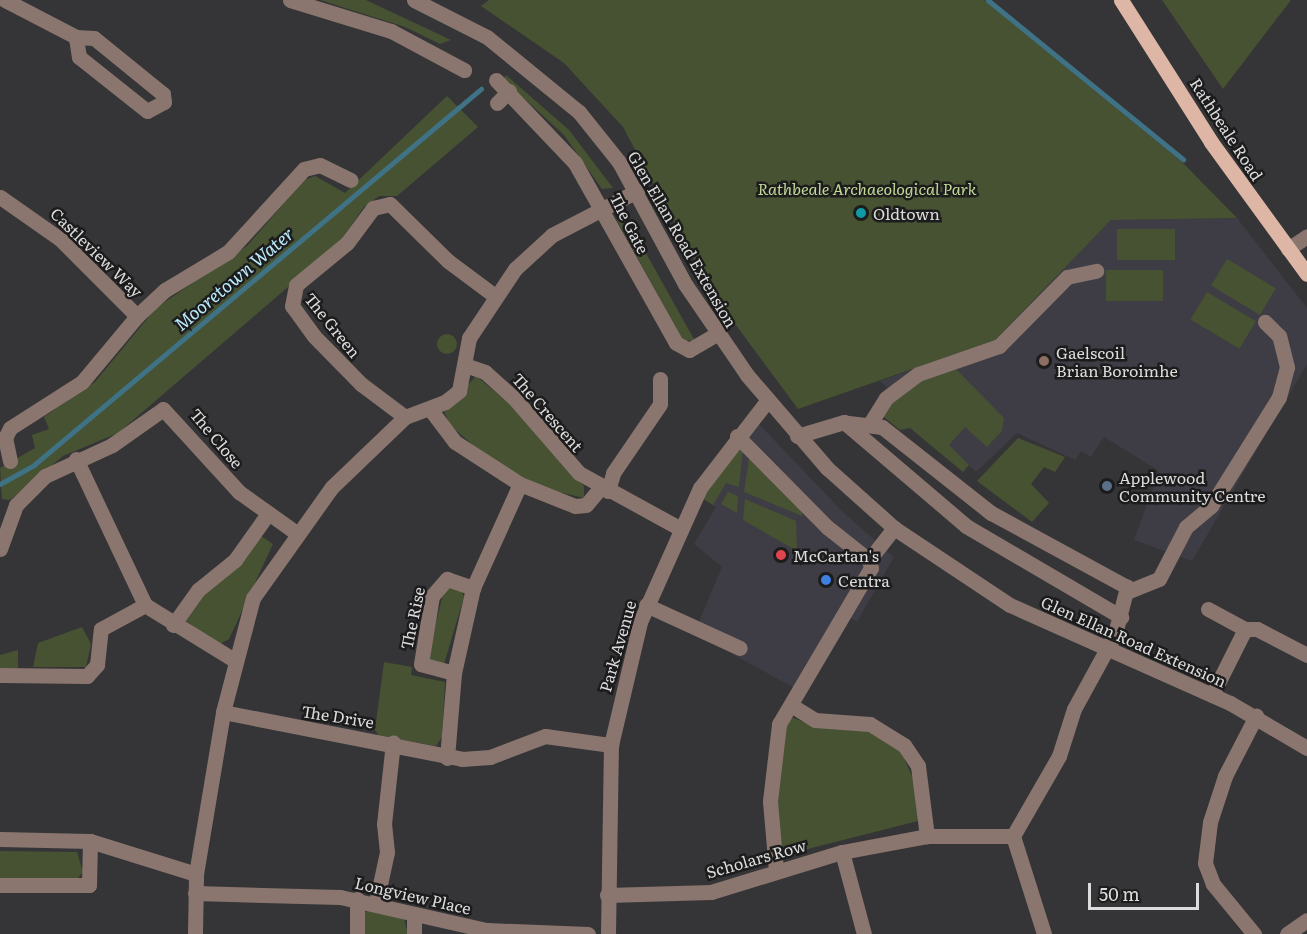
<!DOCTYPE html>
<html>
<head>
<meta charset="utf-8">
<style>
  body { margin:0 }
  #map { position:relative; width:1307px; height:934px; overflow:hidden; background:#353537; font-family:Literata,serif }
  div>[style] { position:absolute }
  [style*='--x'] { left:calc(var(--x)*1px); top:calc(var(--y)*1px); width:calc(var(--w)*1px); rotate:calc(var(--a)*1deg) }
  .built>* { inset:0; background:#3e3c44 }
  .green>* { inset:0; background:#475233; transform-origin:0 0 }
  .round { border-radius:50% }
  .stream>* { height:4.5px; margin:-2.25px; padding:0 2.25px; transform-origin:2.25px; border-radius:2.25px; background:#3f7284 }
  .minor>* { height:15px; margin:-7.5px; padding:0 7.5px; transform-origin:7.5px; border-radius:7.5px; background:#8a766e }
  .major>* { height:15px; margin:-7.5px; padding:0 7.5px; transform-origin:7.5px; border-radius:7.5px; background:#deb6a5 }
  .dots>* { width:16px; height:16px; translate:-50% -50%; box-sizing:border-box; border:3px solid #1d1c1d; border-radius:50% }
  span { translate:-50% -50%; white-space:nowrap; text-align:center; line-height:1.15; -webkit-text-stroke:5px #1d1c1d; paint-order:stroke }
  .street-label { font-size:16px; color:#dcdcdd }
  .park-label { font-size:16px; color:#c2d996; font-style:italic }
  .poi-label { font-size:16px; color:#dcdcdd }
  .left { translate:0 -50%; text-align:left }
  .water-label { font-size:18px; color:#bbebfd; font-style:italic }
  .scale { position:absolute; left:1088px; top:883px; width:111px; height:27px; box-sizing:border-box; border:3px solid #dcdcdd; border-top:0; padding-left:8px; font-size:18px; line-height:21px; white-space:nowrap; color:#dcdcdd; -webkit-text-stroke:4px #1d1c1d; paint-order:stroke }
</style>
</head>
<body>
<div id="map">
  <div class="built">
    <i style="clip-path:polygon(1237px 218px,1307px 308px,1307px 364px,1192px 561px,1134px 540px,1159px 471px,1104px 437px,1091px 457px,1081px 451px,1075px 460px,1017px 433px,976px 472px,880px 381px,995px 340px,1111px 220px)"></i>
    <i style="clip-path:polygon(757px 422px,843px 512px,894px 557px,857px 622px,849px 617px,805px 694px,694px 633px,722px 567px,694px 544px,716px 507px,702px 498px)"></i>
  </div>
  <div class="green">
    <i style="clip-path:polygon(320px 0,366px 0,451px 40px,440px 44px,405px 27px)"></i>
    <i style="clip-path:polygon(489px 0,984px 0,1183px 163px,1237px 218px,1111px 220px,995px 340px,798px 409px,710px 290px,623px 127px,564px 63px,481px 6px)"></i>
    <i style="clip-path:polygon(1162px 0,1291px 0,1223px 89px)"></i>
    <i style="clip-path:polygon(506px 75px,569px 130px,613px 188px,602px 189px,564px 135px,503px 79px)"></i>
    <i style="clip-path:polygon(447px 96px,478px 127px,397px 196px,379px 196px,364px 207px,338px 244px,118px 433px,63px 456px,10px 500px,2px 499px,0 468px,35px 448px,32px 435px,49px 429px,44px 417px,95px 382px,156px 308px,247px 246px,304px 180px,315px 176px,345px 193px)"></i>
    <i style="clip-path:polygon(616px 219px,628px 221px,695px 341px,683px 340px)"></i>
    <i style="left:1117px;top:229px;width:58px;height:31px"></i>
    <i style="left:1227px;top:259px;width:57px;height:31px;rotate:31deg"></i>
    <i style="left:1106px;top:270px;width:57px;height:31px"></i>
    <i style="left:1207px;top:292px;width:57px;height:32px;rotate:31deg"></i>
    <i class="round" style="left:437px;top:334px;width:20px;height:20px"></i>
    <i style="clip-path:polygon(954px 367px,1004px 418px,1002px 431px,987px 447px,965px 427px,949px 445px,969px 465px,963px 472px,910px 428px,900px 430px,880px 414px,915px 382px)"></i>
    <i style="clip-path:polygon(476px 376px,510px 404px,584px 486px,584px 498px,546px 489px,490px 460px,450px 425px,444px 411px)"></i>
    <i style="clip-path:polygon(1018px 438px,1065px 457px,1055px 472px,1044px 467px,1031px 484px,1049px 503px,1032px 522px,977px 481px)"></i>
    <i style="clip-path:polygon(737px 447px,743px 449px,739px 487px,726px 483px,713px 505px,702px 498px)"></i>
    <i style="clip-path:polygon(749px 458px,802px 512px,802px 516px,744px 492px)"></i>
    <i style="clip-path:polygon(728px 492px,738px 496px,737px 513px,721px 504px)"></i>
    <i style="clip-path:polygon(745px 499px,796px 521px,797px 551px,743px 520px)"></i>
    <i style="clip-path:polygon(261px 536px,273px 544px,229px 639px,218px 645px,185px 620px,197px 601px,235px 569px)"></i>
    <i style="clip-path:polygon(445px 586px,461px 590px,464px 597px,444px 664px,427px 659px)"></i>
    <i style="clip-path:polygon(82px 627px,91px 644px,86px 667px,33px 667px,38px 643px)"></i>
    <i style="clip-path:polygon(18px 650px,18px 668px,0 668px,0 655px)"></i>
    <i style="clip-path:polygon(384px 662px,412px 667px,411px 675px,445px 682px,442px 737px,436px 746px,379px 736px,375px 730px)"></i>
    <i style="clip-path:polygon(791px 717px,815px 726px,871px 731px,901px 751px,915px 783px,918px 821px,780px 856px,775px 804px,785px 728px)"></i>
    <i style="clip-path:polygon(0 851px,77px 852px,83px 872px,77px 879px,0 878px)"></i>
    <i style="clip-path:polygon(369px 910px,404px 919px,408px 934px,363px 934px,363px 913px)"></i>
  </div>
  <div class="stream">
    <i style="--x:988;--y:0;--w:252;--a:39.2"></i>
    <i style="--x:0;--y:484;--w:39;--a:-29"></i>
    <i style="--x:34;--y:465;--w:584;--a:-40.07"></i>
  </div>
  <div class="minor">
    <i style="--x:5;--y:0;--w:80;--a:27.5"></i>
    <i style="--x:76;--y:37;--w:18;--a:3"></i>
    <i style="--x:94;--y:38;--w:89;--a:39.1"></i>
    <i style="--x:163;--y:94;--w:8;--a:83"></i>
    <i style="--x:164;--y:102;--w:19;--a:152"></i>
    <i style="--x:147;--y:111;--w:87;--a:-141.5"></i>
    <i style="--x:79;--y:57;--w:20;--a:-99"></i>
    <i style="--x:290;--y:0;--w:106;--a:17.1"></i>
    <i style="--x:391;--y:31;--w:83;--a:28.1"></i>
    <i style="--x:414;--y:0;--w:82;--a:26.9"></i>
    <i style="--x:487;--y:37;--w:119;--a:39.2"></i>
    <i style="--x:579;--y:112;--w:64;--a:51.3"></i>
    <i style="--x:619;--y:162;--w:139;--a:61.6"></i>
    <i style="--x:685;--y:284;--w:110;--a:55.7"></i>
    <i style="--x:747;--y:375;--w:123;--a:49.3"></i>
    <i style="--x:827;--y:468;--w:90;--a:41.8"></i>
    <i style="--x:894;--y:528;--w:139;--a:33.6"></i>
    <i style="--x:1010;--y:605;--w:241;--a:24"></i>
    <i style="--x:1230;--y:703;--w:89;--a:30.3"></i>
    <i style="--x:496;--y:80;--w:115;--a:46.4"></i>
    <i style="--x:575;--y:163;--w:206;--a:60.7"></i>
    <i style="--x:676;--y:343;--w:15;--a:28"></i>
    <i style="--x:689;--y:350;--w:32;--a:-30"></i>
    <i style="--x:497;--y:103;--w:17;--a:-45"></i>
    <i style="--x:0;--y:197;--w:73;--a:35"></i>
    <i style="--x:60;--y:239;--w:109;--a:45"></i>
    <i style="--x:1288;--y:249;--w:23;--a:-34"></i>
    <i style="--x:465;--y:365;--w:21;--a:19"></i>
    <i style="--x:485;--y:372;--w:39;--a:42"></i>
    <i style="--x:514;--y:398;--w:99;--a:49.1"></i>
    <i style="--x:579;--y:473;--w:114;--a:28.8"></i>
    <i style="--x:430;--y:409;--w:41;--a:52.9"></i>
    <i style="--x:455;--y:442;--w:77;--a:32.9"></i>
    <i style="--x:520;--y:484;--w:59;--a:21.8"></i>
    <i style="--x:575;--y:506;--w:11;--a:-5"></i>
    <i style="--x:586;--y:505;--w:23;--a:-50"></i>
    <i style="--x:405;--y:417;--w:55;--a:-143.1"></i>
    <i style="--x:361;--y:384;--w:67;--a:-134.4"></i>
    <i style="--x:314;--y:336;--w:37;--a:-126"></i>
    <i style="--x:292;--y:306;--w:21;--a:-79"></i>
    <i style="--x:296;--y:285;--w:66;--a:-39.5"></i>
    <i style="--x:347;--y:243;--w:44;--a:-53.4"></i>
    <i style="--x:373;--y:208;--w:17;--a:-13"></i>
    <i style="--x:390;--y:204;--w:81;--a:44.5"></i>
    <i style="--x:448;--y:261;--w:59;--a:36.7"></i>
    <i style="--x:844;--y:422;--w:160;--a:40.4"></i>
    <i style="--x:966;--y:526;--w:180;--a:30.4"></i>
    <i style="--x:871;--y:422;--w:28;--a:-58"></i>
    <i style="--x:886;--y:398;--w:40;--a:-37"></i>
    <i style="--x:918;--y:374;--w:86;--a:-19.1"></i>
    <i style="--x:999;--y:346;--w:97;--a:-45.4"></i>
    <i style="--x:1067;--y:277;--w:30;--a:-12"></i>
    <i style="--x:737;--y:436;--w:128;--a:45.3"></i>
    <i style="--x:827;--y:527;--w:53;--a:38.2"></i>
    <i style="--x:76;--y:459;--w:161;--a:64.7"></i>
    <i style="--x:145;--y:605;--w:105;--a:31.7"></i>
    <i style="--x:10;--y:461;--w:24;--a:-102"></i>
    <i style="--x:5;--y:438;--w:11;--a:-63"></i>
    <i style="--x:10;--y:428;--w:85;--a:-32.6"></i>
    <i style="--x:82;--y:382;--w:86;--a:-50.2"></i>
    <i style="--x:137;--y:316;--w:38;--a:-43"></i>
    <i style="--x:165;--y:290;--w:74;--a:-31.1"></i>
    <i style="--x:228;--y:252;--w:113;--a:-47.5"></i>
    <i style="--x:304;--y:169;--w:16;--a:-14"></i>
    <i style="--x:320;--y:165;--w:34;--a:26"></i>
    <i style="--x:608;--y:491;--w:19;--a:-74"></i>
    <i style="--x:613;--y:473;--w:83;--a:-55.7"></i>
    <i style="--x:660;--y:404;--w:25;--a:-90"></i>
    <i style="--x:0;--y:549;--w:47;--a:-70"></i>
    <i style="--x:16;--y:505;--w:41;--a:-45"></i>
    <i style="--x:45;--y:476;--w:74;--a:-24.8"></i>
    <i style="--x:112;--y:445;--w:62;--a:-35.2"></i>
    <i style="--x:163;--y:409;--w:113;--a:47.5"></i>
    <i style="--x:239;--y:492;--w:69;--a:35.5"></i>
    <i style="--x:1129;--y:591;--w:32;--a:-22"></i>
    <i style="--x:1159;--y:579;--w:59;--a:-62.6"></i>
    <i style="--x:1186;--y:527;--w:33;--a:-40"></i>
    <i style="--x:1211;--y:506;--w:128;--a:-58"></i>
    <i style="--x:1279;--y:397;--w:31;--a:-75"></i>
    <i style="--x:1287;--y:367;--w:32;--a:-104"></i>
    <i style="--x:1279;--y:336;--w:20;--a:-135"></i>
    <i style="--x:646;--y:605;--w:103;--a:24.6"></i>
    <i style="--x:1208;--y:609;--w:42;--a:28.4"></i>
    <i style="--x:173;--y:625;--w:43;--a:-54.5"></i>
    <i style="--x:198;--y:590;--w:48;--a:-39"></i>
    <i style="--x:235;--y:560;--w:55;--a:-54.6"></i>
    <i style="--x:454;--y:673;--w:34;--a:-165"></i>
    <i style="--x:421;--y:664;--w:69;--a:-80.8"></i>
    <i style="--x:432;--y:596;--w:23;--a:-49"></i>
    <i style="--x:447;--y:579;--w:28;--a:19"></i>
    <i style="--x:0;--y:675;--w:87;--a:0.7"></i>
    <i style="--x:87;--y:676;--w:15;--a:-48"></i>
    <i style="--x:97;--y:665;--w:36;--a:-84"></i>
    <i style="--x:101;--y:629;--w:50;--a:-28.6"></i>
    <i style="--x:1212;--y:695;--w:74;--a:-63.4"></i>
    <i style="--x:1245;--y:629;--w:12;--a:0"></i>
    <i style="--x:1257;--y:629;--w:56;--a:27.5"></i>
    <i style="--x:791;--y:705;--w:28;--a:32"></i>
    <i style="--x:815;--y:720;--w:55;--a:4.2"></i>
    <i style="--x:870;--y:724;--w:40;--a:32"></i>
    <i style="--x:904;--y:745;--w:25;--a:56"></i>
    <i style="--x:918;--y:766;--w:71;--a:82.7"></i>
    <i style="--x:223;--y:712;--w:244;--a:11.1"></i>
    <i style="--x:462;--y:759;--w:28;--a:-4"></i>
    <i style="--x:490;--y:757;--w:59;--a:-20.9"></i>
    <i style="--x:545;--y:736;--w:67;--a:7.8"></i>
    <i style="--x:447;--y:758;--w:85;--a:-85.3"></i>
    <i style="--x:454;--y:673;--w:87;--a:-77.4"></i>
    <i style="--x:473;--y:588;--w:114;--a:-65.7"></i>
    <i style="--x:1013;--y:836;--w:103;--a:72.4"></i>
    <i style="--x:0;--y:839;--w:90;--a:1.3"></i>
    <i style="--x:90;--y:841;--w:111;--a:17.3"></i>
    <i style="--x:842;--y:852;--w:85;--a:75"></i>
    <i style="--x:776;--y:870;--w:69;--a:-95"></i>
    <i style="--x:770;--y:801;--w:78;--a:-83.3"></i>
    <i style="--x:779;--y:724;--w:181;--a:-59.5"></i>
    <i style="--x:871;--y:568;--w:8;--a:-104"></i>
    <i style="--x:869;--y:560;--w:41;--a:-52"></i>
    <i style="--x:0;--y:885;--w:89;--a:0"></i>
    <i style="--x:89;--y:885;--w:44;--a:-88.7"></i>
    <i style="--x:195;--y:893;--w:145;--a:1.6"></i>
    <i style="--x:340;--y:897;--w:151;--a:12.7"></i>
    <i style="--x:487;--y:930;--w:101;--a:2.3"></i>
    <i style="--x:607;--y:895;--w:104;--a:-1.7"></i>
    <i style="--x:711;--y:892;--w:137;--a:-17"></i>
    <i style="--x:842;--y:852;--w:86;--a:-10.7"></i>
    <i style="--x:927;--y:836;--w:86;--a:0"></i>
    <i style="--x:1013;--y:836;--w:92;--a:-60.1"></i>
    <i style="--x:1059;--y:756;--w:49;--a:-72.3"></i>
    <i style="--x:1074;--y:709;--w:85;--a:-61.3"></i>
    <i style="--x:1115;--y:634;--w:49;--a:-75.7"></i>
    <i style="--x:1127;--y:587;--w:155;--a:-151.4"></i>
    <i style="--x:991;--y:513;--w:139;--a:-141.7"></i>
    <i style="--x:882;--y:427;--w:38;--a:-173"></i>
    <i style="--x:844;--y:422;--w:49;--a:163.4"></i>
    <i style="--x:376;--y:903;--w:52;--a:-77.8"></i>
    <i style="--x:387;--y:852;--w:28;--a:-96"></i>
    <i style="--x:384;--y:824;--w:82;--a:-83.7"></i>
    <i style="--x:414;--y:914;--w:20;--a:90"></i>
    <i style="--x:195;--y:934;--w:60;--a:-89"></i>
    <i style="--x:196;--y:874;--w:164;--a:-80.5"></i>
    <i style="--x:223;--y:712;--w:118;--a:-75.3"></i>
    <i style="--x:253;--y:598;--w:136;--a:-54.6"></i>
    <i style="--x:332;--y:487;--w:101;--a:-43.8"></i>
    <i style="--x:405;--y:417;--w:43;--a:-20.6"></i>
    <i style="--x:445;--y:402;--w:18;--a:-38"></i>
    <i style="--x:459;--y:391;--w:54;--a:-79.3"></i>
    <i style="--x:469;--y:338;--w:83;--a:-56.3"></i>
    <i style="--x:515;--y:269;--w:50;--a:-42.6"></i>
    <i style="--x:552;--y:235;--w:96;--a:-27.4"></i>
    <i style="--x:357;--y:934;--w:35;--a:-90"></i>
    <i style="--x:608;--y:934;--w:189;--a:-89.1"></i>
    <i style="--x:611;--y:745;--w:126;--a:-76.7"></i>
    <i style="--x:640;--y:622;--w:147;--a:-65.9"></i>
    <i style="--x:700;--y:488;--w:110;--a:-52.4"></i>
    <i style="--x:1254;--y:934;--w:65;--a:-129.4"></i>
    <i style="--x:1213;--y:884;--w:22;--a:-111"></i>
    <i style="--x:1205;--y:863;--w:41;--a:-83"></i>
    <i style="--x:1210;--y:822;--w:48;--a:-71.9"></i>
    <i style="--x:1225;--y:776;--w:68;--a:-62.7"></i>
    <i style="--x:1287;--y:934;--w:24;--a:-35"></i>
  </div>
  <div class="major">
    <i style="--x:1121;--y:0;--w:168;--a:57.6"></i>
    <i style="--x:1211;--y:142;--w:163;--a:54"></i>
  </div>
  <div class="dots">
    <i style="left:861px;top:213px;background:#0f9aa8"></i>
    <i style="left:1044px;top:361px;background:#8d6e63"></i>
    <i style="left:1107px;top:486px;background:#5c6f8a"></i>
    <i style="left:781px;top:555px;background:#e0444e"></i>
    <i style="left:826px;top:580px;background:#3f7fe0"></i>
  </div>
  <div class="street-label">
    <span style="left:1227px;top:129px;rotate:57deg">Rathbeale Road</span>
    <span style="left:630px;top:223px;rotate:63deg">The Gate</span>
    <span style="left:683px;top:239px;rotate:60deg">Glen Ellan Road Extension</span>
    <span style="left:97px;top:252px;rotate:44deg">Castleview Way</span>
    <span style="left:333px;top:325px;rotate:51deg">The Green</span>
    <span style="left:548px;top:412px;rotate:49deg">The Crescent</span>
    <span style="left:217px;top:438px;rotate:50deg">The Close</span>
    <span style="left:412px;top:618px;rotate:-78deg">The Rise</span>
    <span style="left:1134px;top:641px;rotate:24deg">Glen Ellan Road Extension</span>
    <span style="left:617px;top:646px;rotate:-74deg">Park Avenue</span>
    <span style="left:338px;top:716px;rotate:9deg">The Drive</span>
    <span style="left:756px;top:858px;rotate:-16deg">Scholars Row</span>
    <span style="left:413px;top:895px;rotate:13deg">Longview Place</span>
  </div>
  <div class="park-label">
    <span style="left:867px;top:188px">Rathbeale Archaeological Park</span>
  </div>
  <div class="poi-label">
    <span class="left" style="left:873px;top:213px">Oldtown</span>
    <span class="left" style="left:1056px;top:361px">Gaelscoil<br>Brian Boroimhe</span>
    <span class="left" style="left:1119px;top:486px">Applewood<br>Community Centre</span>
    <span class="left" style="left:793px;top:555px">McCartan's</span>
    <span class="left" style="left:838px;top:580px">Centra</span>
  </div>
  <div class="water-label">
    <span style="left:234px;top:279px;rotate:-40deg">Mooretown Water</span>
  </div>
  <div class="scale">50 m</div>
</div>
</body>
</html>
